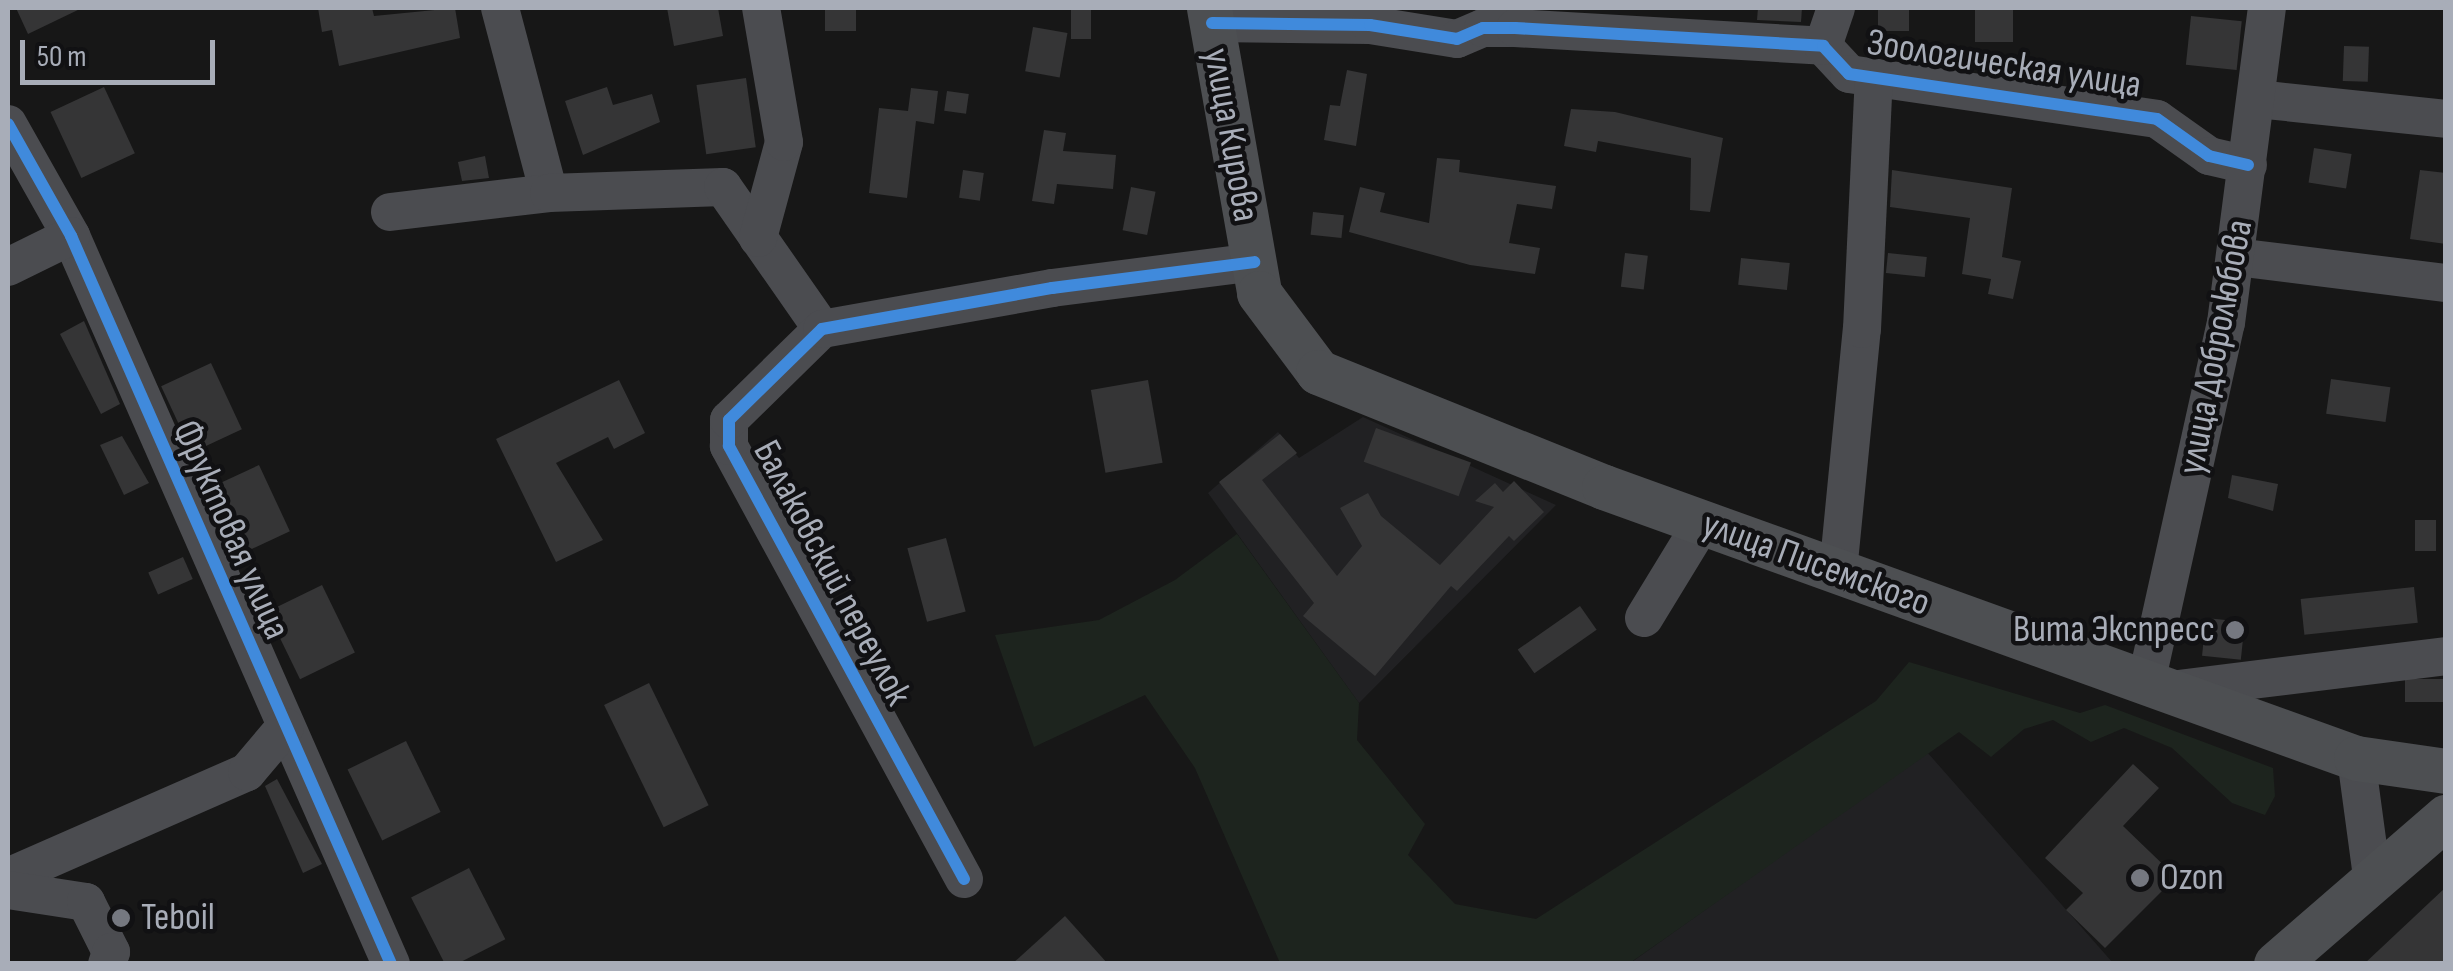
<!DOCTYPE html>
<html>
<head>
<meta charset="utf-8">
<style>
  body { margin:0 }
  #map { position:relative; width:2453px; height:971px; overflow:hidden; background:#171717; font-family:"Sofia Sans Condensed",sans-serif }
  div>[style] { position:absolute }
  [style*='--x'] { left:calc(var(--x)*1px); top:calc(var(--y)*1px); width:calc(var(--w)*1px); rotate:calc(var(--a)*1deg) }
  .built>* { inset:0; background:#212123 }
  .green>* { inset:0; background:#1d241e }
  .building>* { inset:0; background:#353536; transform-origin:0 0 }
  .minor>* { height:38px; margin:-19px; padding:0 19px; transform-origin:19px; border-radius:19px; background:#4b4c50 }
  .major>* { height:45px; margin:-22.5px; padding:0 22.5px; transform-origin:22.5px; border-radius:22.5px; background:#4d4f52 }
  .cycleway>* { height:12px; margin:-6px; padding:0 6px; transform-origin:6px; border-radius:6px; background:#408adc }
  .dots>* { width:28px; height:28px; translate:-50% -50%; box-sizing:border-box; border:5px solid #111113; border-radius:50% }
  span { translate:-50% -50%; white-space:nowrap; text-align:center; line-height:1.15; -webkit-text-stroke:9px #111113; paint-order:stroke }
  .street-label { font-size:38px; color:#a8adb8 }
  .poi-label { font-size:38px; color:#a8adb8 }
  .right { translate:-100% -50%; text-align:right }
  .left { translate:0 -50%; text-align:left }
  .frame { position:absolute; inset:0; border:10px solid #a8adb8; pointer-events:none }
  .scale { position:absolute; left:20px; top:40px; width:195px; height:45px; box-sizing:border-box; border:5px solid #a8adb8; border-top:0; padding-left:12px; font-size:30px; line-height:35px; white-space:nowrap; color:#a8adb8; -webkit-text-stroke:8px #111113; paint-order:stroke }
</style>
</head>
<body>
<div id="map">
  <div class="built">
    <i style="clip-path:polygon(1363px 417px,1556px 505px,1359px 703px,1208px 493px,1278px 432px,1299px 458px)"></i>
    <i style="clip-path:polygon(1927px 752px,2113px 963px,1629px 964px)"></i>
  </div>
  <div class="green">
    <i style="clip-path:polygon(1237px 534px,1359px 703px,1357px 740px,1425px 824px,1408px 855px,1455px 904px,1536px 919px,1876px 701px,1909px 662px,2080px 713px,2105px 705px,2273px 768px,2275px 796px,2265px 815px,2232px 803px,2172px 748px,2124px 728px,2091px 742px,2053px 720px,2024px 729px,1991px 757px,1959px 732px,1630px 963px,1280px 963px,1195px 768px,1145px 695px,1034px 747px,995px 635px,1099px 620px,1175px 580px)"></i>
  </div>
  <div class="building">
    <i style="clip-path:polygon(16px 8px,82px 8px,28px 34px)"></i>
    <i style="clip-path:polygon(318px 8px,372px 8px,374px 16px,455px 8px,460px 38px,339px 66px,332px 30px,322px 32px)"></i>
    <i style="clip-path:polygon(667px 8px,718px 8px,723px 36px,674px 46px)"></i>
    <i style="left:825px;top:8px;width:31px;height:23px"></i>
    <i style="left:1071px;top:8px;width:20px;height:31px"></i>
    <i style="clip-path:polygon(1758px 8px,1802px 8px,1801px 22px,1757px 20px)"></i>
    <i style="left:1878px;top:8px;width:31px;height:23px"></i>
    <i style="left:1975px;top:8px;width:38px;height:34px"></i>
    <i style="left:2191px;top:16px;width:51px;height:49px;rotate:6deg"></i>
    <i style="left:1033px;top:27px;width:35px;height:45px;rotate:10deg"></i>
    <i style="left:2344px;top:46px;width:25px;height:35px;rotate:2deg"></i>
    <i style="clip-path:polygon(1347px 70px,1367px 74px,1356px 146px,1324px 140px,1330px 105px,1340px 106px)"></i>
    <i style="left:746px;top:78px;width:70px;height:50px;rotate:82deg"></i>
    <i style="left:104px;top:87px;width:73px;height:59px;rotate:65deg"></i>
    <i style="clip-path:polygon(607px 87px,613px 105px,652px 94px,660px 122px,583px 155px,565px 101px)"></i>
    <i style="clip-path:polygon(911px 88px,938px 91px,934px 124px,916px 121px,907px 198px,869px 193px,879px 108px,908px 111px)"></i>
    <i style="left:947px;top:91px;width:22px;height:20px;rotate:8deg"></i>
    <i style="clip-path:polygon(1571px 109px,1615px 112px,1723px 138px,1710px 212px,1690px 210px,1691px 158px,1598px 141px,1596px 152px,1564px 146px)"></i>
    <i style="clip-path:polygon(1044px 130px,1066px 133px,1063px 151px,1116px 155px,1113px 189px,1057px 184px,1054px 204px,1032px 201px)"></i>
    <i style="left:2314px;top:148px;width:38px;height:35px;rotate:9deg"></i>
    <i style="clip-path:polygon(485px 156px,489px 178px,462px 181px,458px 162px)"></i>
    <i style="clip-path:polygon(1437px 158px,1460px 160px,1459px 172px,1556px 186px,1552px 209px,1517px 204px,1509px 243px,1540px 248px,1535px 274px,1470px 265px,1349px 232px,1360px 187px,1385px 193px,1380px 212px,1429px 223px)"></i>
    <i style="left:963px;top:170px;width:21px;height:28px;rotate:8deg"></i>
    <i style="clip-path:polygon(1892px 170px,2012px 188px,2002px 257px,2021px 261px,2013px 299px,1988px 294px,1991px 279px,1962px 274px,1970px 218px,1890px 207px)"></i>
    <i style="clip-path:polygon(2420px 170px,2446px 173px,2446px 244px,2410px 239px)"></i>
    <i style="left:1131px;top:187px;width:25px;height:44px;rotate:11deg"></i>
    <i style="left:1313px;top:212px;width:31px;height:23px;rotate:6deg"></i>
    <i style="left:1625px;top:253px;width:23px;height:34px;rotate:7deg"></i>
    <i style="left:1888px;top:253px;width:39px;height:20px;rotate:6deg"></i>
    <i style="left:1741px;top:258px;width:49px;height:27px;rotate:6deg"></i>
    <i style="clip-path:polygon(84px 321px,120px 404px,101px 414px,60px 334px)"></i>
    <i style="left:211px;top:363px;width:73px;height:55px;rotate:65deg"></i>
    <i style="left:2331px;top:379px;width:60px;height:35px;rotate:8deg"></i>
    <i style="clip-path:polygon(619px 380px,645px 433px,614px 449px,608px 437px,556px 463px,603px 540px,556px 562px,496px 439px)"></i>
    <i style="left:1148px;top:380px;width:84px;height:58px;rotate:80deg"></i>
    <i style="left:1376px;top:428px;width:101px;height:36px;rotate:20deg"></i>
    <i style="clip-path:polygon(1280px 434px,1297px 453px,1262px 480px,1337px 576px,1362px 546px,1340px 508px,1368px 493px,1381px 516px,1440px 565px,1494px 507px,1475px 501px,1495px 483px,1503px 492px,1514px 481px,1544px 512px,1514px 541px,1509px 536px,1457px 591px,1451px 586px,1375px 676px,1303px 616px,1314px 603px,1219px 482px)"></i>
    <i style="clip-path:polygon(122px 436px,149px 483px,124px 495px,100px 445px)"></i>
    <i style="left:259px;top:465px;width:73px;height:57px;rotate:65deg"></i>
    <i style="clip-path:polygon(2232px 475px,2278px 484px,2273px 511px,2228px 498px)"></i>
    <i style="left:2415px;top:520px;width:21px;height:31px"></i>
    <i style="left:946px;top:538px;width:76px;height:40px;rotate:75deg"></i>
    <i style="left:183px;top:557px;width:24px;height:38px;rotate:66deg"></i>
    <i style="left:322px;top:585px;width:75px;height:61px;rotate:64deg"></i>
    <i style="left:2414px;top:587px;width:36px;height:114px;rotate:84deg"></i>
    <i style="left:1580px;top:606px;width:29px;height:76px;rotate:55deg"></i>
    <i style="left:2206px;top:618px;width:39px;height:38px;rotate:6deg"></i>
    <i style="left:2446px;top:679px;width:23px;height:41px;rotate:90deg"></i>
    <i style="left:649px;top:683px;width:136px;height:50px;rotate:64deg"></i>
    <i style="left:406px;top:741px;width:79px;height:65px;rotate:64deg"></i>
    <i style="clip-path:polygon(2133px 764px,2159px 788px,2123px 826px,2176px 877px,2105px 948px,2066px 910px,2083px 893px,2045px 858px)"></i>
    <i style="clip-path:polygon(277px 779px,322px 864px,303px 873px,265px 786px)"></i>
    <i style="left:469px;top:868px;width:80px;height:65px;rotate:63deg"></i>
    <i style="clip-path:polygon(2446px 887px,2446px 964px,2364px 964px)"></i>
    <i style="clip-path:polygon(1065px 916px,1108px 964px,1012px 964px)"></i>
  </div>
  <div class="minor">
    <i style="--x:500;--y:8;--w:191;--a:75.2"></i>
    <i style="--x:1212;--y:23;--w:158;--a:0.7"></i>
    <i style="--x:1370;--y:25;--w:88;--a:9.1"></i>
    <i style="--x:1457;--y:39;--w:28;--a:-23"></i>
    <i style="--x:1483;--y:28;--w:32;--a:0"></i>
    <i style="--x:1515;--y:28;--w:309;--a:3.3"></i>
    <i style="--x:1823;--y:46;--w:38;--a:47"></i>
    <i style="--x:1849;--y:74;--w:311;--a:8.3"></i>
    <i style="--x:2157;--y:119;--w:64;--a:35.4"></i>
    <i style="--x:2209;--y:156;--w:40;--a:13"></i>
    <i style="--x:1823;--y:46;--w:40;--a:-71.1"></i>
    <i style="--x:2257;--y:99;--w:190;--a:6"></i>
    <i style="--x:8;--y:124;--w:129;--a:60.6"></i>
    <i style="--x:71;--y:236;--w:795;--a:66.27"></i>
    <i style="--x:390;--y:212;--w:160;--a:-6.8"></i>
    <i style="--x:549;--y:193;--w:174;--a:-2"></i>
    <i style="--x:723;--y:187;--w:173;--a:55.1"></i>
    <i style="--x:758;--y:238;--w:99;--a:-74.8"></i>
    <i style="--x:784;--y:142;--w:136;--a:-99.7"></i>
    <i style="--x:2236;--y:257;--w:212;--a:7.1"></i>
    <i style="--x:8;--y:267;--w:70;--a:-26.2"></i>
    <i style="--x:1838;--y:572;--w:244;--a:-84.4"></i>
    <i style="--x:1862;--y:329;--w:252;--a:-87.3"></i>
    <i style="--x:1644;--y:618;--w:111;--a:-58.6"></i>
    <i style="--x:2146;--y:683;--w:369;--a:-77.5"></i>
    <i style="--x:2226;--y:323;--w:318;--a:-82.6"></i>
    <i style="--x:2170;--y:690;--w:278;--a:-7"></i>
    <i style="--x:2356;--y:758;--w:119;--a:82.3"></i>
    <i style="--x:8;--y:877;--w:261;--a:-23.7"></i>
    <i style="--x:247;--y:772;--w:59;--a:-49.8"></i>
    <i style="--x:964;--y:879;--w:493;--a:-118.5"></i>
    <i style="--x:729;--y:446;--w:26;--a:-90"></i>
    <i style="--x:729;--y:420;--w:130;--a:-44.4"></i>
    <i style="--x:822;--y:329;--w:234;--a:-10.1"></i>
    <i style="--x:1052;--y:288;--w:204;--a:-7.3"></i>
    <i style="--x:8;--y:890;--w:79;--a:8.7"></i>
    <i style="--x:86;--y:902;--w:56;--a:63.4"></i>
    <i style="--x:111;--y:952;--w:13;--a:108"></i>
  </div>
  <div class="major">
    <i style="--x:1209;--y:8;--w:289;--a:80"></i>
    <i style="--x:1259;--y:293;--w:99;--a:53.2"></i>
    <i style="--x:1318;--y:372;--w:308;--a:21.9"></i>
    <i style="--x:1604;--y:487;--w:799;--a:19.82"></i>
    <i style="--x:2356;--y:758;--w:91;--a:8.2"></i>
    <i style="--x:2276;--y:964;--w:225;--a:-40.9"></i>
  </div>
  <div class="cycleway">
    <i style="--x:1212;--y:23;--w:158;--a:0.7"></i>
    <i style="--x:1370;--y:25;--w:88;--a:9.1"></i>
    <i style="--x:1457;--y:39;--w:28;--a:-23"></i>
    <i style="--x:1483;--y:28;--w:32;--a:0"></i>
    <i style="--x:1515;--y:28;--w:309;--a:3.3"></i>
    <i style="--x:1823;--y:46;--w:38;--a:47"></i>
    <i style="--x:1849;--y:74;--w:311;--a:8.3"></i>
    <i style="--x:2157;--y:119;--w:64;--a:35.4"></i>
    <i style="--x:2209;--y:156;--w:40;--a:13"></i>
    <i style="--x:8;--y:124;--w:129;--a:60.6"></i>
    <i style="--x:71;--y:236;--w:795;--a:66.27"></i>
    <i style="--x:964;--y:879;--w:493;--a:-118.5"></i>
    <i style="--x:729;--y:446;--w:26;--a:-90"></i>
    <i style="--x:729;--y:420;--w:130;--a:-44.4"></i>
    <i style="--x:822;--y:329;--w:234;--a:-10.1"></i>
    <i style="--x:1052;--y:288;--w:204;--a:-7.3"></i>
  </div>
  <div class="dots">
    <i style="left:2235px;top:630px;background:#757880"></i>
    <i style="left:2140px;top:878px;background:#757880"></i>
    <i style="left:121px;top:918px;background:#757880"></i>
  </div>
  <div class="street-label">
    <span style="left:2004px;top:64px;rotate:9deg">Зоологическая улица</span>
    <span style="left:1231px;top:135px;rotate:80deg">улица Кирова</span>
    <span style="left:2216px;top:347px;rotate:-79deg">улица Добролюбова</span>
    <span style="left:231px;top:530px;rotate:66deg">Фруктовая улица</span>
    <span style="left:1816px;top:564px;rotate:20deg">улица Писемского</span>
    <span style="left:832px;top:573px;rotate:62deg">Балаковский переулок</span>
  </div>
  <div class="poi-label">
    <span class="right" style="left:2215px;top:630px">Вита Экспресс</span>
    <span class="left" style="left:2160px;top:878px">Ozon</span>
    <span class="left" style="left:141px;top:918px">Teboil</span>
  </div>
  <div class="frame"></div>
  <div class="scale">50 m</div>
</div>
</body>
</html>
